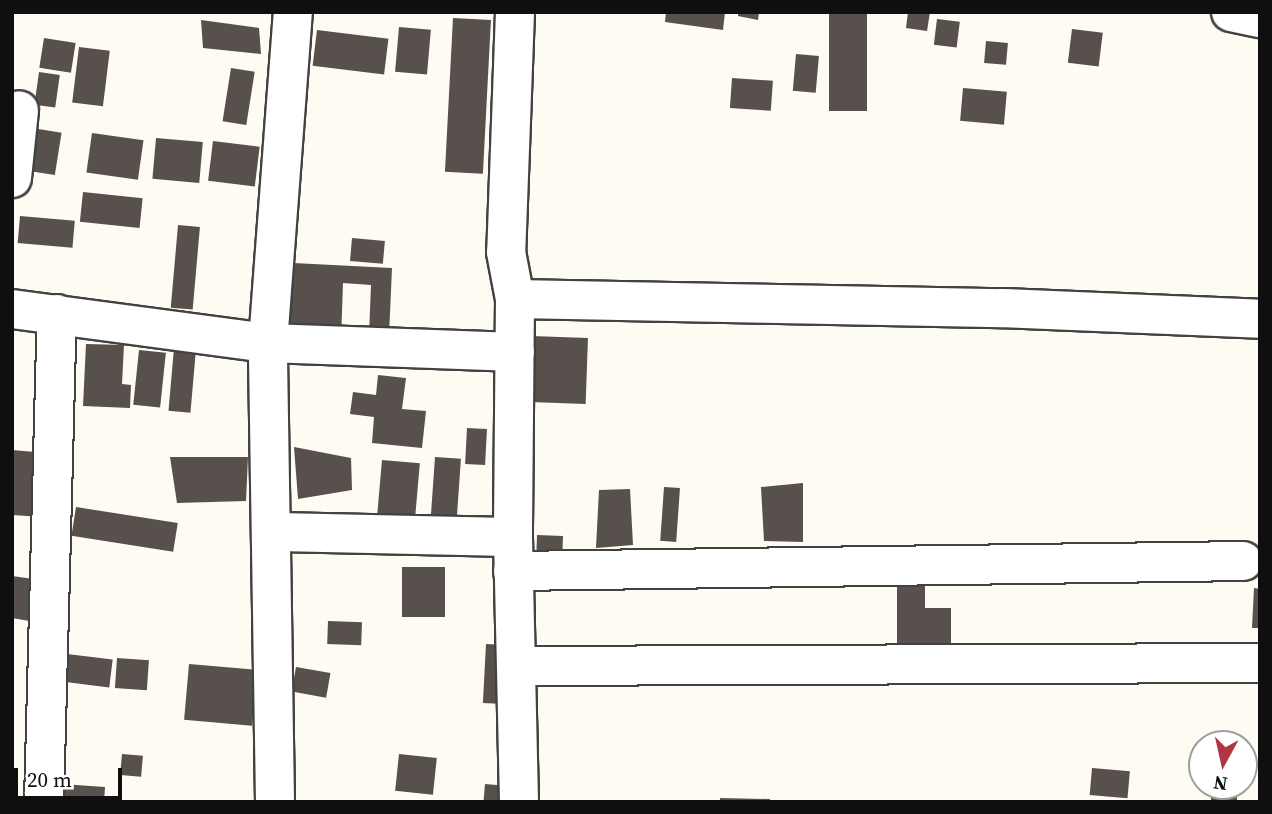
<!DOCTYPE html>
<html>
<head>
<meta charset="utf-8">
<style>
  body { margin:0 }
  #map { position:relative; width:1272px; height:814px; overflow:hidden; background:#fefbf3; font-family:"Source Serif 4",serif }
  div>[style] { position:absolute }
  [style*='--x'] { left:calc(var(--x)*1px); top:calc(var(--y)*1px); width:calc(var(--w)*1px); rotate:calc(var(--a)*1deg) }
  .building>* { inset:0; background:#57504d; transform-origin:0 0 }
  .roads { filter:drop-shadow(2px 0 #424242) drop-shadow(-2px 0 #424242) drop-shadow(0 2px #424242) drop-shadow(0 -2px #424242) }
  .minor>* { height:38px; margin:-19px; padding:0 19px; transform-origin:19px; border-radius:19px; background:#fff }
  span { translate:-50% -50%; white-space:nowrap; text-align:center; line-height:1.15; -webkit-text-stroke:7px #fff; paint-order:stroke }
  .frame { position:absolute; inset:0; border:14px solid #0f0f0f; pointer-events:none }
  .north { position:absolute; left:1188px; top:730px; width:70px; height:70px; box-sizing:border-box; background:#fff; border:2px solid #9f9f9f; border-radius:50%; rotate:188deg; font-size:19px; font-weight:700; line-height:28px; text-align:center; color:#0f0f0f }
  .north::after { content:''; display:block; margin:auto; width:24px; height:32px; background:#b13644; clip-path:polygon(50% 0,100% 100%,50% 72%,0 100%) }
  .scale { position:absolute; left:14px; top:768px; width:108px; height:32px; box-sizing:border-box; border:4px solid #0f0f0f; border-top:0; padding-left:9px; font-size:21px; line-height:24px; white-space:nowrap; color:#0f0f0f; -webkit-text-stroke:5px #fff; paint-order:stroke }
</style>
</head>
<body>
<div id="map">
  <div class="building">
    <i style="clip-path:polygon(666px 12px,725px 12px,723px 30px,665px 22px)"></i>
    <i style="clip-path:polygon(738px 12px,759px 12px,758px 20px,738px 16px)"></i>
    <i style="left:829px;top:12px;width:38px;height:99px"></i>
    <i style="clip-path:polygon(908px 12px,930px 12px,927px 31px,906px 28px)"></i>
    <i style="left:453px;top:18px;width:38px;height:154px;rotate:3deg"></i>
    <i style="left:937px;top:19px;width:23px;height:26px;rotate:7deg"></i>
    <i style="clip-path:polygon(201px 20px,259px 28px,261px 54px,203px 48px)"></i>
    <i style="left:399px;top:27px;width:32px;height:45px;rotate:5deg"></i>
    <i style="left:1072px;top:29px;width:31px;height:34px;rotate:7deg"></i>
    <i style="left:317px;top:30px;width:72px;height:36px;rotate:7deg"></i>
    <i style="left:44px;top:38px;width:32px;height:30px;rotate:9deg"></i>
    <i style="left:986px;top:41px;width:22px;height:22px;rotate:5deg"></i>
    <i style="left:79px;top:47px;width:31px;height:56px;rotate:7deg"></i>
    <i style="left:796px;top:54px;width:23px;height:37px;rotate:5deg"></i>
    <i style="left:231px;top:68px;width:24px;height:54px;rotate:9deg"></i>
    <i style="left:39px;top:72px;width:21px;height:33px;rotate:8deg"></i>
    <i style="left:732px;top:78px;width:41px;height:30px;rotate:4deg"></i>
    <i style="left:963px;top:88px;width:44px;height:33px;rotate:5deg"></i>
    <i style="left:26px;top:127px;width:36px;height:43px;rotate:9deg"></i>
    <i style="left:92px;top:133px;width:52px;height:40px;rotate:8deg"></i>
    <i style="left:156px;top:138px;width:47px;height:41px;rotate:5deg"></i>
    <i style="left:213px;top:141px;width:47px;height:40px;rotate:7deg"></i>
    <i style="left:83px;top:192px;width:60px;height:30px;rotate:6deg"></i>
    <i style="left:20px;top:216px;width:55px;height:27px;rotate:5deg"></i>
    <i style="left:178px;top:225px;width:22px;height:83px;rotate:5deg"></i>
    <i style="left:352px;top:238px;width:33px;height:23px;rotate:5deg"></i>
    <i style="clip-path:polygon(293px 263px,392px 268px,389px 336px,369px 335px,371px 285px,343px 283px,341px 341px,290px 338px)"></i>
    <i style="left:532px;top:336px;width:56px;height:66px;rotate:2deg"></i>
    <i style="clip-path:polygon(86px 344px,124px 345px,122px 384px,131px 385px,130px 408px,83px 406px)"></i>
    <i style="left:174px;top:348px;width:22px;height:63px;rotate:5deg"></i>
    <i style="left:139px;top:350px;width:27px;height:55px;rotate:6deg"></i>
    <i style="clip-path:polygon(378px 375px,406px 378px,402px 409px,426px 411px,422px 448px,372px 443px,374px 417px,350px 414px,353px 392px,376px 395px)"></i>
    <i style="left:467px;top:428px;width:20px;height:36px;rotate:3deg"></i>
    <i style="clip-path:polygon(294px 447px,351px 458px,352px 490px,298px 499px)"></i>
    <i style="clip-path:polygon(12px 450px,47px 453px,42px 517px,12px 515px)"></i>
    <i style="clip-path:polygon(170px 457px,248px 457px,246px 501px,177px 503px)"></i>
    <i style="left:435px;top:457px;width:26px;height:67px;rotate:4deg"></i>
    <i style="left:382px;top:460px;width:38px;height:63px;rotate:5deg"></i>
    <i style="clip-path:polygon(803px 483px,803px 542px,764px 541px,761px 487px)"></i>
    <i style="left:664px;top:487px;width:16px;height:54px;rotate:4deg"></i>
    <i style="clip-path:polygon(630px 489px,633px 545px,596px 548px,599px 490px)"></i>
    <i style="left:76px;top:507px;width:103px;height:29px;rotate:9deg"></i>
    <i style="left:537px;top:535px;width:26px;height:21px;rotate:2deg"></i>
    <i style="left:445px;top:567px;width:50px;height:43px;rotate:90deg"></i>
    <i style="clip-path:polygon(897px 574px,925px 574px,925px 608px,951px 608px,951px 646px,897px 646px)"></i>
    <i style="clip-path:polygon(12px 576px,41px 580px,35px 622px,12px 618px)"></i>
    <i style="clip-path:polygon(1254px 588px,1260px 589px,1260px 628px,1252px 628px)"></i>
    <i style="left:328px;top:621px;width:34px;height:23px;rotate:2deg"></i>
    <i style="left:486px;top:644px;width:20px;height:59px;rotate:3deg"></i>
    <i style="left:67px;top:654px;width:46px;height:28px;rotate:7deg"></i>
    <i style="left:117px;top:658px;width:32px;height:30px;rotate:4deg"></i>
    <i style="left:189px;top:664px;width:68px;height:56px;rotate:5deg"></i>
    <i style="left:296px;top:667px;width:35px;height:25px;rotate:10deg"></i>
    <i style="left:122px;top:754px;width:21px;height:21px;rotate:5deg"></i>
    <i style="left:399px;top:754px;width:38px;height:37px;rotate:6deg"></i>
    <i style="left:1092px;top:768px;width:38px;height:27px;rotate:5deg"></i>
    <i style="clip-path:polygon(62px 784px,105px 787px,104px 802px,60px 802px)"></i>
    <i style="left:485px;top:784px;width:23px;height:18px;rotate:5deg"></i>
    <i style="left:1211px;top:786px;width:26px;height:16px"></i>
    <i style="clip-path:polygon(720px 798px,770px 799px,770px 802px,720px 802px)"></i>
  </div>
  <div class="roads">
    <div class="minor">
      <i style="--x:515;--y:12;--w:240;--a:92.1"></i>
      <i style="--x:506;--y:252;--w:48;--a:79.2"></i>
      <i style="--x:515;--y:299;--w:238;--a:90.5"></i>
      <i style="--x:513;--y:537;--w:265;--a:88.7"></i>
      <i style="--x:1231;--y:12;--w:30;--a:12"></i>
      <i style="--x:12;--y:178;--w:68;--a:-84.1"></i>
      <i style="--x:515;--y:299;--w:487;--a:1.1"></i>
      <i style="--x:1002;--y:308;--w:258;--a:2.4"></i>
      <i style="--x:12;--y:309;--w:258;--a:7.6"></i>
      <i style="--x:268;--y:343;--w:247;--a:2.1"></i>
      <i style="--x:274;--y:532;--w:239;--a:1.2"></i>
      <i style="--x:513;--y:571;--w:730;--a:-0.78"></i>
      <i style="--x:516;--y:666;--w:744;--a:-0.23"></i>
      <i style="--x:44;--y:802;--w:488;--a:-88.5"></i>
      <i style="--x:275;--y:802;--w:459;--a:-90.9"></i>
      <i style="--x:268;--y:343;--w:332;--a:-85.7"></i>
    </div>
  </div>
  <div class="frame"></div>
  <div class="north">N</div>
  <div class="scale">20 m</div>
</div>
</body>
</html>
